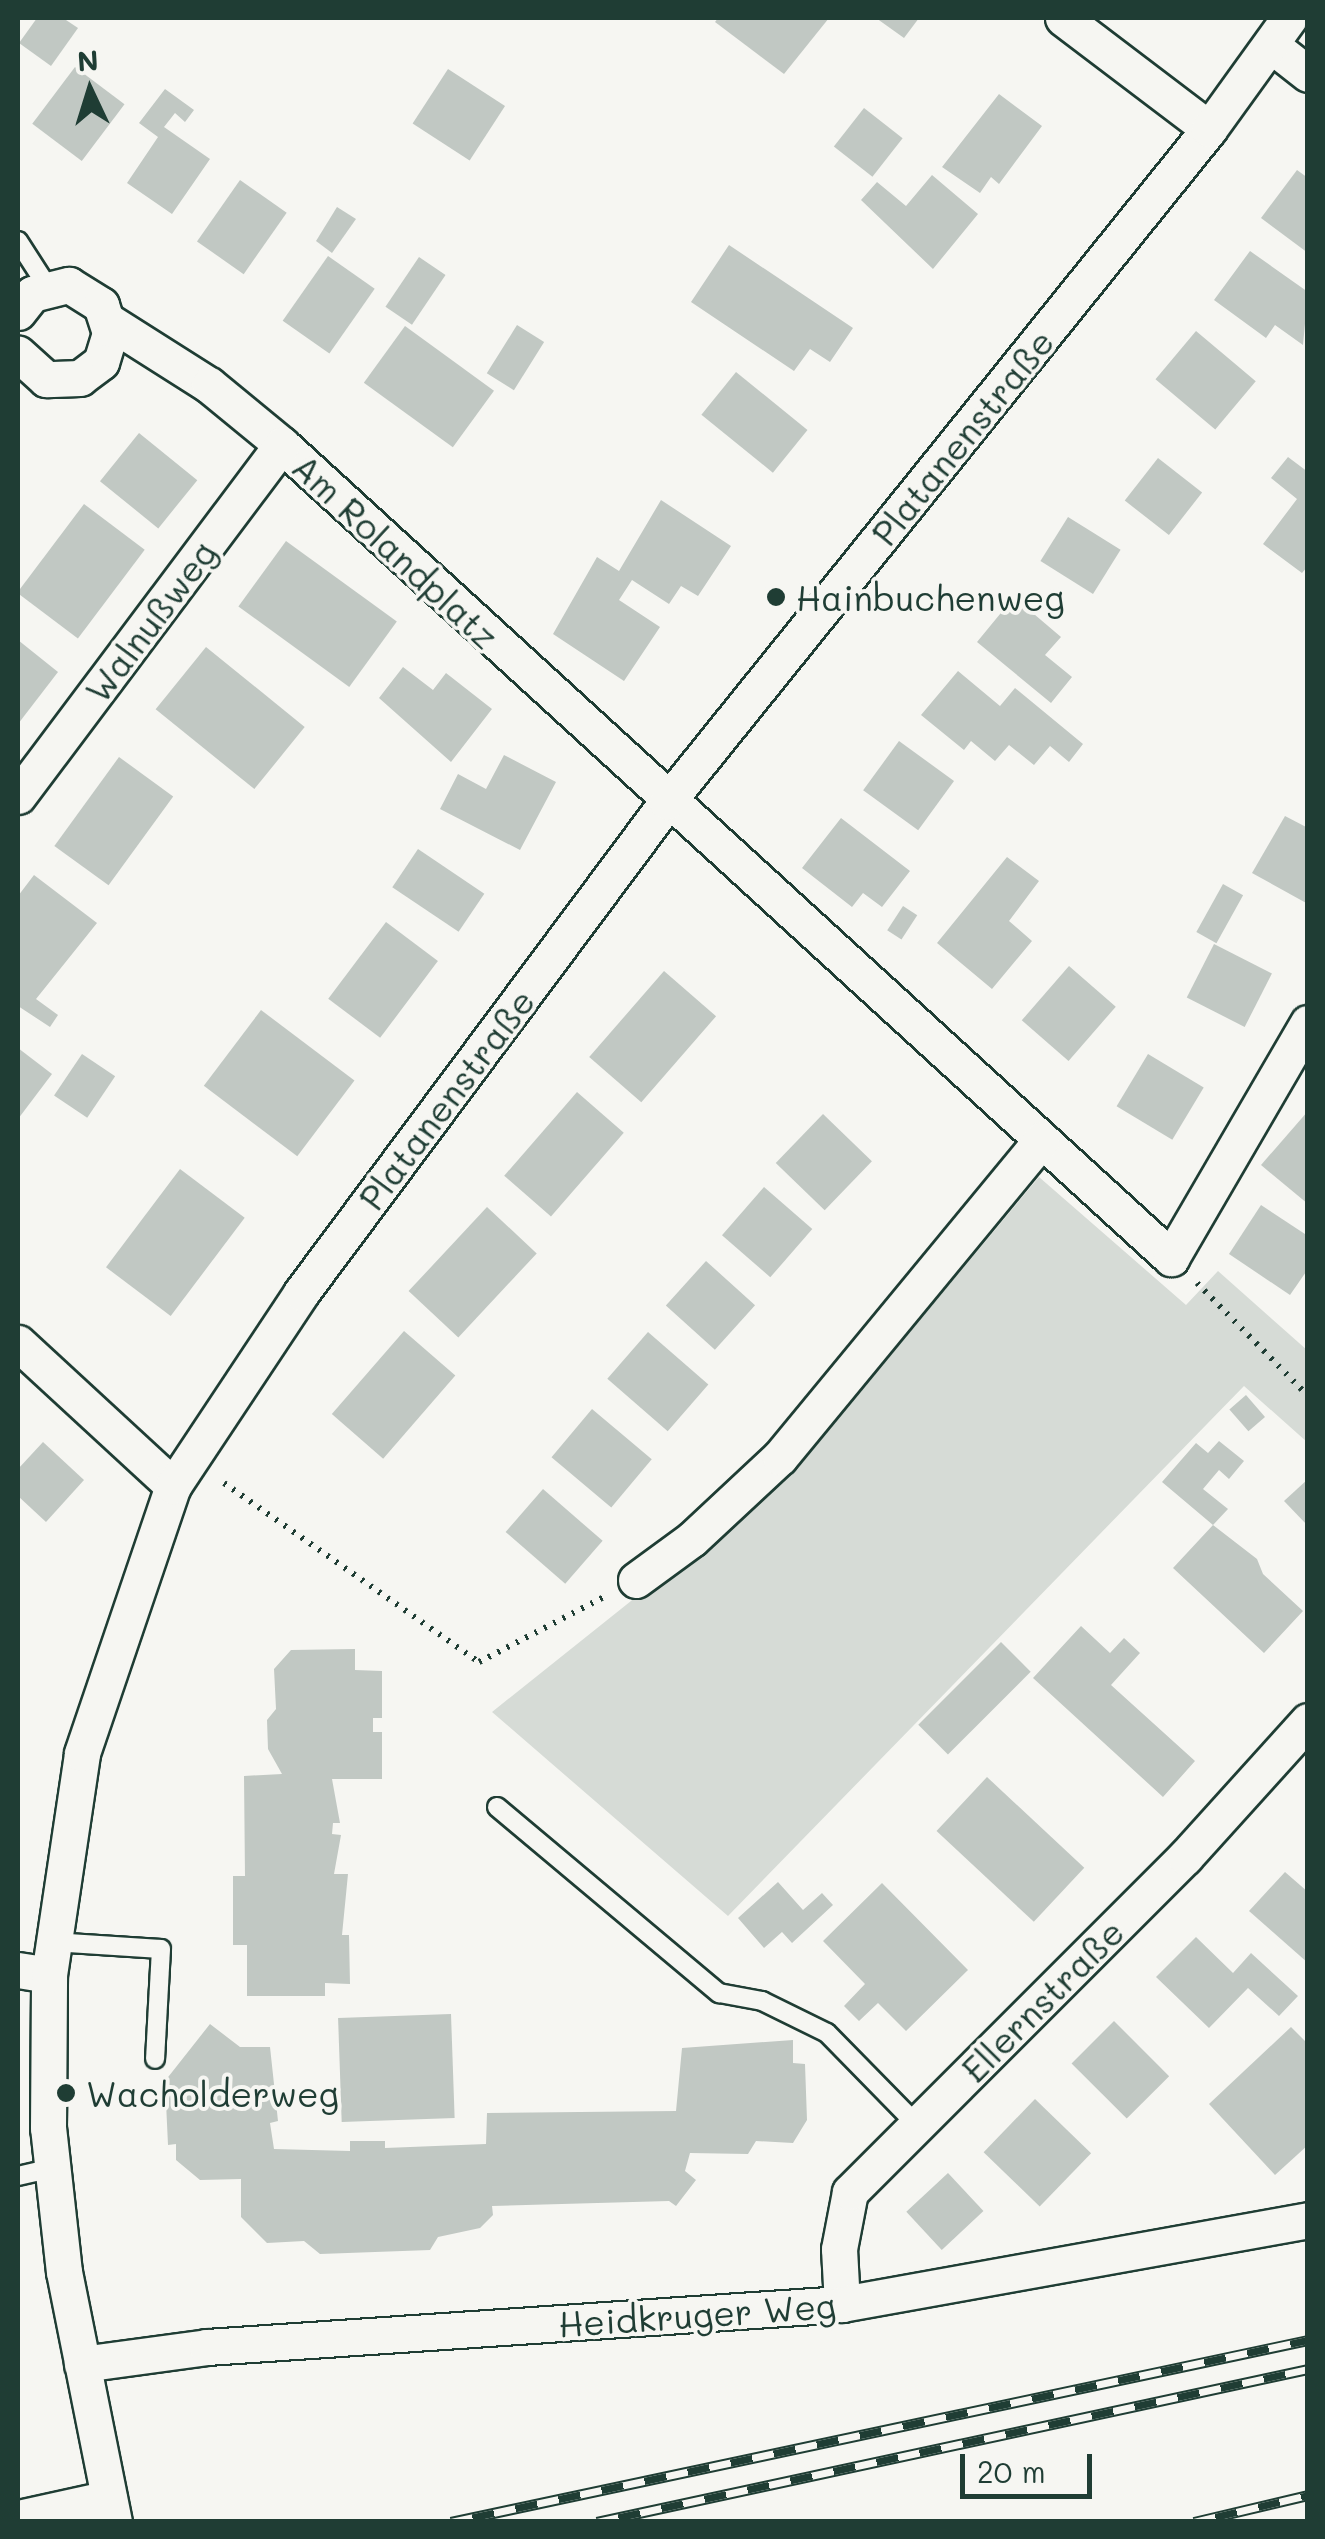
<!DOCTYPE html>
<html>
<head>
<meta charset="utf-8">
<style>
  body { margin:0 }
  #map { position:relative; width:1325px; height:2539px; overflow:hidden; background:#f6f6f2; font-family:Mali,sans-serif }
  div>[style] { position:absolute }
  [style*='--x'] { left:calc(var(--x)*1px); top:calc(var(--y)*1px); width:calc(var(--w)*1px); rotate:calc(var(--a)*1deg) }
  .green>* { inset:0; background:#d6dbd6 }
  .building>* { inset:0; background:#c1c8c3; transform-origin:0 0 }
  .path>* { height:6px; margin-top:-3px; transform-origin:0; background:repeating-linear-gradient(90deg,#1f3d34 0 2.5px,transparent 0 10.5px) }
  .roads { filter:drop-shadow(2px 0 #1f3d34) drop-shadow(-2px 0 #1f3d34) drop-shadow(0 2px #1f3d34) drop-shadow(0 -2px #1f3d34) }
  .lane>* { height:18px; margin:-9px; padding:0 9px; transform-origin:9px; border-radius:9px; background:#f6f6f2 }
  .street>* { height:35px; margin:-17.5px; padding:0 17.5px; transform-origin:17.5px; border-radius:17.5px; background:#f6f6f2 }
  .rail>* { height:11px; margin-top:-5.5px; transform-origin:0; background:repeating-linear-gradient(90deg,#f6f6f2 0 22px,#1f3d34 0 44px); box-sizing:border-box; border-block:2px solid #1f3d34 }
  .dots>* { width:28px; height:28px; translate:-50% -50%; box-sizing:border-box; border:5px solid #f6f6f2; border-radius:50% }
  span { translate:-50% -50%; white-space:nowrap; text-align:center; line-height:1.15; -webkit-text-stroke:8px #f6f6f2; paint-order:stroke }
  .street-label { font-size:35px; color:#1f3d34 }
  .poi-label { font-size:35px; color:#1f3d34 }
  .left { translate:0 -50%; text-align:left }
  .frame { position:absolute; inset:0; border:20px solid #1f3d34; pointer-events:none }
  .north { position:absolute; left:40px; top:40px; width:100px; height:100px; -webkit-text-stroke:8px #f6f6f2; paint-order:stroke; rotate:356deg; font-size:28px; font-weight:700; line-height:40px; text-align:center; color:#1f3d34 }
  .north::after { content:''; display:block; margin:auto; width:35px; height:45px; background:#1f3d34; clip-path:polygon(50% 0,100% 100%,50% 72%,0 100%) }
  .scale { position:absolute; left:960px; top:2454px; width:132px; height:45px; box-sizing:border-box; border:5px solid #1f3d34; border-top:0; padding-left:12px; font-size:30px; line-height:35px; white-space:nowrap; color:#1f3d34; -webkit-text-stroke:8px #f6f6f2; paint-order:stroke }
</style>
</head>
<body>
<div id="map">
  <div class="green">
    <i style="clip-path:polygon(1039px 1177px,1186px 1305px,1218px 1271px,1307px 1350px,1307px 1442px,1244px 1386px,728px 1916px,492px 1712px,795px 1470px)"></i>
  </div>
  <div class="building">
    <i style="clip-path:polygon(37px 18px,63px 18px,78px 28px,51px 66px,19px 43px)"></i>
    <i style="clip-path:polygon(718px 18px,829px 18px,784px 74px,715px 22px)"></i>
    <i style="clip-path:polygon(876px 18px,919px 18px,904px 38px)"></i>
    <i style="left:75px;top:67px;width:62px;height:71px;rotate:37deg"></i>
    <i style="left:448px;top:69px;width:68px;height:65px;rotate:33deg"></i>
    <i style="clip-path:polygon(165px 89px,194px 110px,185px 122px,175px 113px,164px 127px,210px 159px,172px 214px,127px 183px,158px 137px,139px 123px)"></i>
    <i style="clip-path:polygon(999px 94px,1042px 126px,999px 184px,991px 177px,980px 193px,942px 167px)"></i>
    <i style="left:864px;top:108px;width:49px;height:49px;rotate:38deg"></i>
    <i style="clip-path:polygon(1297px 170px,1308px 178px,1308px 253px,1261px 218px)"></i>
    <i style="clip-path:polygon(932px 175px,978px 214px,933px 269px,861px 200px,877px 182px,906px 206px)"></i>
    <i style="left:240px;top:180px;width:57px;height:75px;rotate:35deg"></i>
    <i style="clip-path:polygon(337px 207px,356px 219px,332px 253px,316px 241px)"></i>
    <i style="clip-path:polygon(729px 245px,853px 328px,830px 362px,810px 349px,794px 371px,691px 302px)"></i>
    <i style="clip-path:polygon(1250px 251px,1308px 292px,1303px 345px,1275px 325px,1266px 338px,1214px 300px)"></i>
    <i style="left:328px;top:256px;width:57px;height:79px;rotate:35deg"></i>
    <i style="left:419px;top:257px;width:32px;height:60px;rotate:34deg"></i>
    <i style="left:517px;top:325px;width:32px;height:57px;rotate:32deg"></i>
    <i style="left:405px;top:326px;width:110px;height:70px;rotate:36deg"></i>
    <i style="left:1196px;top:331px;width:78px;height:63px;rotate:40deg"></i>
    <i style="left:736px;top:372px;width:92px;height:55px;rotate:39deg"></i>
    <i style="left:139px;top:433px;width:75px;height:62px;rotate:39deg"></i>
    <i style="clip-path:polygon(1288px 457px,1308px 472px,1308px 566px,1302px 573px,1263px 544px,1297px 499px,1271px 478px)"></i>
    <i style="left:1158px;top:458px;width:56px;height:54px;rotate:38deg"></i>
    <i style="clip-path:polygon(661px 500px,731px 546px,698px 596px,681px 586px,669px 604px,632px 580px,619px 600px,660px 627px,624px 681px,553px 634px,597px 557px,619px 571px)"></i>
    <i style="left:84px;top:504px;width:76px;height:111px;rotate:37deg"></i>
    <i style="left:1068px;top:517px;width:62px;height:52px;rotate:32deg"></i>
    <i style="left:286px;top:541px;width:137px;height:81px;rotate:36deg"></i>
    <i style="clip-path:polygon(1014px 597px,1061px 637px,1045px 655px,1072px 677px,1051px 703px,977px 642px)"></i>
    <i style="clip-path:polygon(18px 640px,58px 672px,18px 724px)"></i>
    <i style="left:206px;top:647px;width:127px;height:80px;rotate:39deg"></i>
    <i style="clip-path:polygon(403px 667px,433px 690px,446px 673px,492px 709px,451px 762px,379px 698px)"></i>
    <i style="clip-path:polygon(958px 671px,1000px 706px,1015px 688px,1083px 744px,1069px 762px,1050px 746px,1034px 765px,1009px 745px,995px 761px,971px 741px,964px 750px,921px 715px)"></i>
    <i style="left:899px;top:741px;width:68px;height:61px;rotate:36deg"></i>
    <i style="clip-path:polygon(504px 755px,556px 782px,520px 850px,440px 809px,458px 774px,486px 789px)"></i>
    <i style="left:119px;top:757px;width:67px;height:110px;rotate:36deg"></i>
    <i style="clip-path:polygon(1285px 816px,1308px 828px,1308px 904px,1252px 873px)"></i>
    <i style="clip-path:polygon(841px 818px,910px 871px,882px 907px,863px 893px,852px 907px,802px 868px)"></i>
    <i style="left:418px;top:849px;width:80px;height:46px;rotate:34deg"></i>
    <i style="clip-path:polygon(1007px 857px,1039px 881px,1009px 921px,1032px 941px,992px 989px,937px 943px)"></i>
    <i style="clip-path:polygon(34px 875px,97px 923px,36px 999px,58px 1015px,50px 1027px,18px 1006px,18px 896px)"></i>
    <i style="left:1223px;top:884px;width:23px;height:55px;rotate:29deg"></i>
    <i style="left:903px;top:906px;width:17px;height:29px;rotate:33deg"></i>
    <i style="left:386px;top:922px;width:65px;height:96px;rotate:37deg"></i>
    <i style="left:1214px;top:944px;width:65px;height:60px;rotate:27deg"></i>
    <i style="left:1069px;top:966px;width:62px;height:72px;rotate:41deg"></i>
    <i style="left:664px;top:971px;width:69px;height:114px;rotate:41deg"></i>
    <i style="left:261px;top:1010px;width:117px;height:95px;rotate:37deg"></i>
    <i style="clip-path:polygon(18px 1048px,52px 1074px,18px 1119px)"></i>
    <i style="left:82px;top:1054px;width:40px;height:50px;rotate:34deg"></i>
    <i style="left:1148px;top:1054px;width:65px;height:61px;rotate:31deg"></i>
    <i style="left:577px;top:1092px;width:62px;height:111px;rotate:41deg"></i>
    <i style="clip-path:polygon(1308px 1111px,1308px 1204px,1261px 1165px)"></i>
    <i style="left:823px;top:1114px;width:68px;height:68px;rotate:44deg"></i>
    <i style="left:180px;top:1169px;width:81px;height:123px;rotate:37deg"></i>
    <i style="left:764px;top:1187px;width:64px;height:64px;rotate:41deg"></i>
    <i style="clip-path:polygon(1261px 1205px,1308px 1236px,1308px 1269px,1290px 1295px,1229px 1254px)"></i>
    <i style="left:487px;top:1207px;width:68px;height:115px;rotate:43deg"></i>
    <i style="left:706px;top:1261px;width:66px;height:60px;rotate:42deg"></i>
    <i style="left:404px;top:1331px;width:68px;height:110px;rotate:41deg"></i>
    <i style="left:648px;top:1332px;width:80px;height:62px;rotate:41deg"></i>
    <i style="left:1246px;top:1395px;width:29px;height:22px;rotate:49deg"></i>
    <i style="left:592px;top:1409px;width:78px;height:63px;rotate:40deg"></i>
    <i style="clip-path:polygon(1219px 1441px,1244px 1461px,1229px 1479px,1219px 1470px,1203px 1489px,1228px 1509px,1213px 1525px,1162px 1482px,1196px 1443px,1208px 1453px)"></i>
    <i style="clip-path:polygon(43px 1442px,84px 1480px,46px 1522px,18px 1496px,18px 1469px)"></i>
    <i style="clip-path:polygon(1308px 1479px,1308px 1526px,1284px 1501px)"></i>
    <i style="left:543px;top:1489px;width:79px;height:57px;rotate:41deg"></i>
    <i style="clip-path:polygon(1213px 1525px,1257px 1559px,1263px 1574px,1303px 1611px,1264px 1653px,1173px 1568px)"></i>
    <i style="clip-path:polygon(1081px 1626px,1110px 1653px,1124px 1638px,1140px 1653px,1111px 1685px,1195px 1761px,1163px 1797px,1033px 1678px)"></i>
    <i style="left:1001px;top:1642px;width:42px;height:117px;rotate:45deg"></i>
    <i style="clip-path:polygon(355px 1649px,355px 1670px,382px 1671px,382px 1718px,373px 1718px,373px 1732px,382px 1732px,382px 1779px,332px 1779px,340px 1823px,333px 1823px,332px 1834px,341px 1835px,334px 1874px,348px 1874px,342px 1935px,349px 1935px,350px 1984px,325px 1983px,325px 1996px,247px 1996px,247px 1945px,233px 1945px,233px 1876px,245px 1876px,244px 1776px,282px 1774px,268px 1749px,267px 1720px,276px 1709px,274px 1669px,291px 1650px)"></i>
    <i style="left:987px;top:1777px;width:133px;height:74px;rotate:43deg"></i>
    <i style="clip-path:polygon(1285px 1872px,1308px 1892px,1308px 1963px,1249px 1911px)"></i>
    <i style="clip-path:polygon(778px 1882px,803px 1910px,822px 1893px,833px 1905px,792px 1943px,782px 1932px,764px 1948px,738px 1918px)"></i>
    <i style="clip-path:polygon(882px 1883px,968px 1970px,906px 2031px,878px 2003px,859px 2021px,844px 2006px,865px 1984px,823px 1941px)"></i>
    <i style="clip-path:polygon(1196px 1937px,1233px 1973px,1251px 1953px,1298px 1996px,1279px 2016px,1248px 1988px,1209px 2028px,1156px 1977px)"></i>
    <i style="left:451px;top:2014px;width:104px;height:113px;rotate:88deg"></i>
    <i style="left:1114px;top:2021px;width:78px;height:60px;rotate:45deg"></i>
    <i style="clip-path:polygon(210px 2024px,240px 2047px,270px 2047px,278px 2121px,270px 2123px,274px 2149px,350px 2151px,350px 2141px,385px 2141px,385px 2148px,486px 2144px,487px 2113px,676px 2111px,682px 2048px,793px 2040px,793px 2063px,805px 2064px,807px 2120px,793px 2143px,756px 2141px,748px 2154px,690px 2153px,685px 2171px,696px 2180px,676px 2206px,669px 2201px,492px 2206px,493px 2215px,480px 2228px,438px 2237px,430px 2250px,320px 2254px,304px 2241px,267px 2243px,241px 2217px,241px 2179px,200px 2180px,176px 2160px,176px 2144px,168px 2145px,165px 2081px)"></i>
    <i style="clip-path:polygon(1291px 2027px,1308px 2044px,1308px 2145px,1275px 2175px,1209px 2104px)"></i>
    <i style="left:1035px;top:2099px;width:78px;height:74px;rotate:44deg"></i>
    <i style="left:948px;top:2173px;width:52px;height:57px;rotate:47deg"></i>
  </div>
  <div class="path">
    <i style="--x:1197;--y:1283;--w:158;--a:45.5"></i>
    <i style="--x:224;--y:1483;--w:312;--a:35.1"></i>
    <i style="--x:479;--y:1662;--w:141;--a:-27.5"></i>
  </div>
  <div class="roads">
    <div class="lane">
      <i style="--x:18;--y:241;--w:54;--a:57.2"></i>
      <i style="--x:497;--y:1807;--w:290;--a:40"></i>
      <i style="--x:719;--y:1993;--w:44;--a:10.5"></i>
      <i style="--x:762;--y:2001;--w:72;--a:26.2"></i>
      <i style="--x:827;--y:2033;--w:129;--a:45.6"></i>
      <i style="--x:53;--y:1942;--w:108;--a:3.7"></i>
      <i style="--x:161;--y:1949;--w:110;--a:93.1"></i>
      <i style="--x:18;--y:2176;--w:36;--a:-13"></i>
    </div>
    <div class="street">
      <i style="--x:1063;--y:18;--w:183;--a:37.2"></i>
      <i style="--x:1271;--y:45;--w:47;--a:38.1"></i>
      <i style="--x:18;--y:312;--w:23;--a:-52"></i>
      <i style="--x:32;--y:294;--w:38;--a:-14"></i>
      <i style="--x:69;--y:285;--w:38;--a:32"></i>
      <i style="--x:101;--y:305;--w:29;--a:72"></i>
      <i style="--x:110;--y:333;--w:30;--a:107"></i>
      <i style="--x:101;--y:362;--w:26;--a:143"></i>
      <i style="--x:80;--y:378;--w:34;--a:178"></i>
      <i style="--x:46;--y:379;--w:38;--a:-138"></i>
      <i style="--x:108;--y:321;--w:120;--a:32.4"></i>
      <i style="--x:209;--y:385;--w:94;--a:39.4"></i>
      <i style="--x:282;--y:445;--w:1205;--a:42.44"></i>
      <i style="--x:1171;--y:1258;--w:272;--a:-59.8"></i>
      <i style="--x:18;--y:796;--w:439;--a:-53.1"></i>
      <i style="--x:18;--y:1343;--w:211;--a:42.7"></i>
      <i style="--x:636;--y:1580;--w:69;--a:-36.2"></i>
      <i style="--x:692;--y:1539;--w:120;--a:-43"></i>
      <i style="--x:780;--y:1457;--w:411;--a:-50.5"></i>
      <i style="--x:18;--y:1970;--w:31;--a:9"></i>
      <i style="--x:842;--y:2304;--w:55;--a:-93.1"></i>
      <i style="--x:839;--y:2249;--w:58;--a:-79.1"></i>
      <i style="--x:850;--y:2192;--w:474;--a:-45"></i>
      <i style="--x:1185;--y:1857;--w:183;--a:-47.9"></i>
      <i style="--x:82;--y:2364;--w:126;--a:-7.7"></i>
      <i style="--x:207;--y:2347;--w:636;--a:-3.87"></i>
      <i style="--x:842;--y:2304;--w:474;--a:-10.2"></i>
      <i style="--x:18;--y:2518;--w:93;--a:-12.4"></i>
      <i style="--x:114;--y:2522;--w:255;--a:-101.3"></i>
      <i style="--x:64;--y:2272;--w:145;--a:-96.3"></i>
      <i style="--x:48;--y:2128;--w:153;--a:-89.6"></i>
      <i style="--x:49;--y:1975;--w:224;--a:-81.5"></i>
      <i style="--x:82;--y:1753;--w:282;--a:-71.2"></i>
      <i style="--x:173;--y:1486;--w:232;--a:-56.4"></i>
      <i style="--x:301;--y:1293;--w:612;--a:-53.3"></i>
      <i style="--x:667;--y:802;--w:864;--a:-51.15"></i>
      <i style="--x:1209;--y:129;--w:137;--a:-54.2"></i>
    </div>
  </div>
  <div class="rail">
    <i style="--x:451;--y:2522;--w:876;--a:-11.99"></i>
    <i style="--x:597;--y:2522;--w:727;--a:-12.14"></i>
    <i style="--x:1194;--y:2522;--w:117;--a:-13.3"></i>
  </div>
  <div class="dots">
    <i style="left:776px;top:597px;background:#1f3d34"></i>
    <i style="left:66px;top:2093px;background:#1f3d34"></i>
  </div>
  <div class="street-label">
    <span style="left:962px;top:437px;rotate:-51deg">Platanenstraße</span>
    <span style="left:396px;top:551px;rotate:43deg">Am Rolandplatz</span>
    <span style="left:150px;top:621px;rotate:-53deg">Walnußweg</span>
    <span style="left:446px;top:1099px;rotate:-53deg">Platanenstraße</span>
    <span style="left:1042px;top:2000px;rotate:-45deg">Ellernstraße</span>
    <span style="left:697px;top:2314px;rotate:-4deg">Heidkruger Weg</span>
  </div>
  <div class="poi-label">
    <span class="left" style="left:796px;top:597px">Hainbuchenweg</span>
    <span class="left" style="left:86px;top:2093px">Wacholderweg</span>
  </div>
  <div class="frame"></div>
  <div class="north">N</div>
  <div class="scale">20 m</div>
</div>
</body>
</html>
